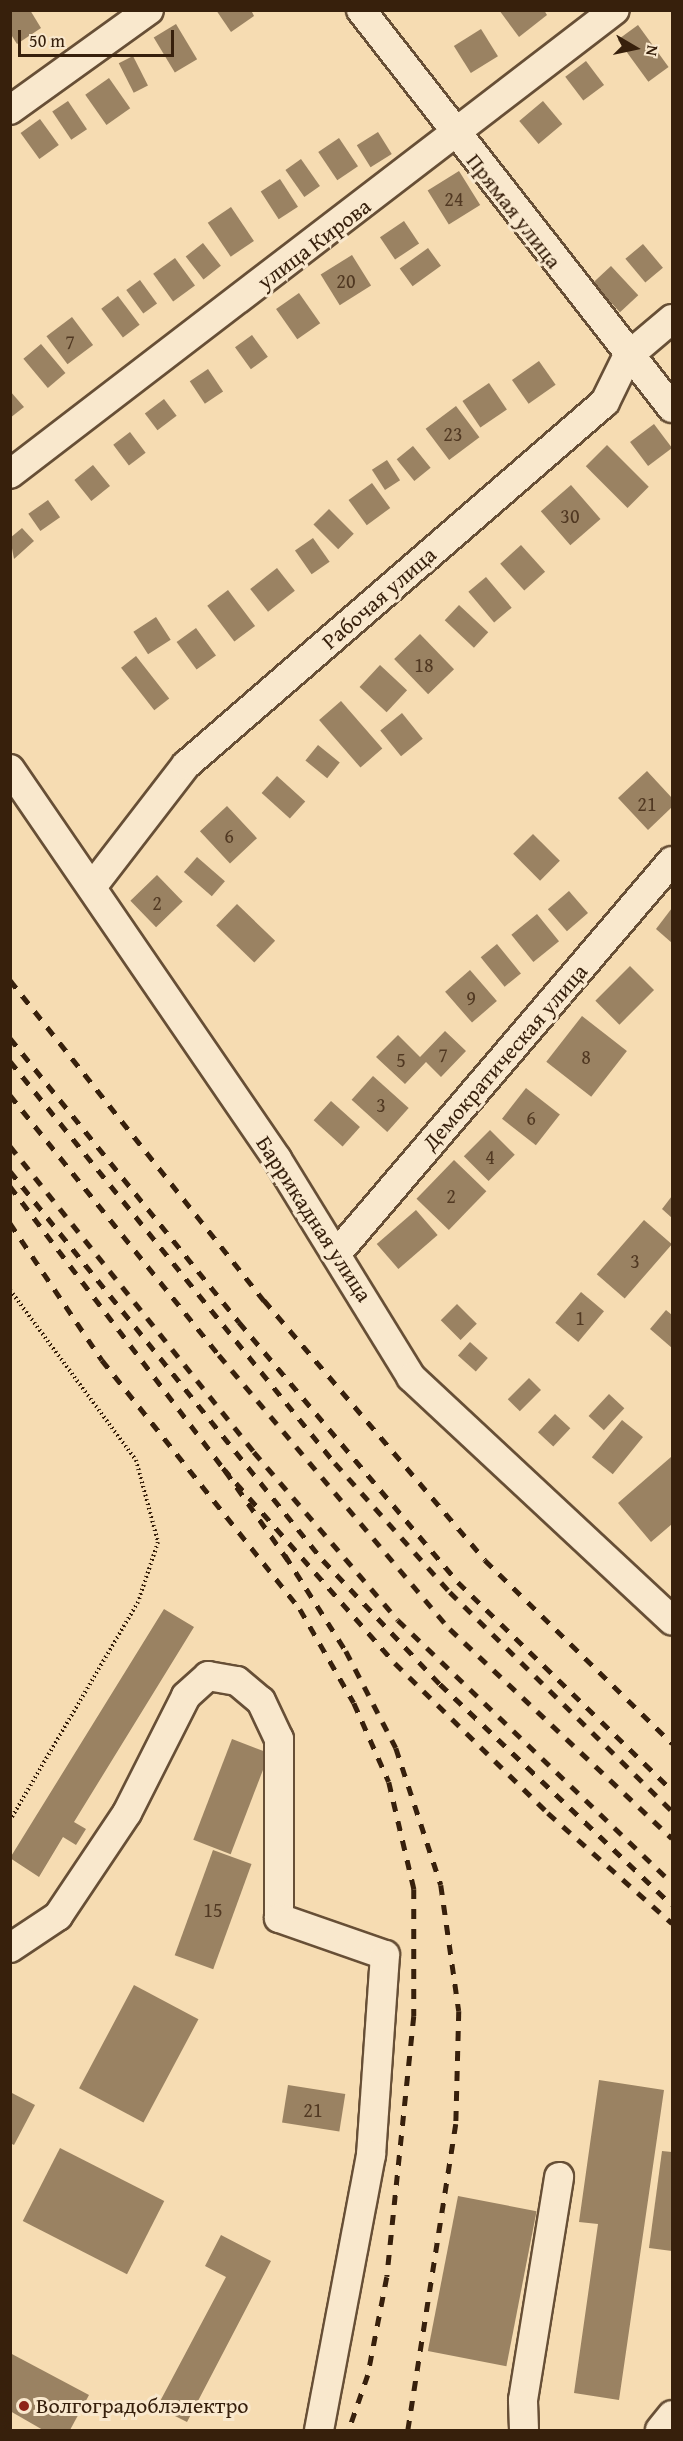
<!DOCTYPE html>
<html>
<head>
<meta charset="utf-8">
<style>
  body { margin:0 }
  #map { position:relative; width:683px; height:2441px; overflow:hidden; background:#f6dcb2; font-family:"Gentium Book Plus",serif }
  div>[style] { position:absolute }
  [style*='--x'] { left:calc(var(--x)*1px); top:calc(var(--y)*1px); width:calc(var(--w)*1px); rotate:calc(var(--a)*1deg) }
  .building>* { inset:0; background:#9a8262; transform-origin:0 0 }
  .path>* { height:4px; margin-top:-2px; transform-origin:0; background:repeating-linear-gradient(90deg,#37200c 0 1.5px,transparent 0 4.5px) }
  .roads { filter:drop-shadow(2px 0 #674f36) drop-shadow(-2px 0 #674f36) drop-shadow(0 2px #674f36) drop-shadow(0 -2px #674f36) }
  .minor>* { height:28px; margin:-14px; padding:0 14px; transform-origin:14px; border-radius:14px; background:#f9e8cd }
  .rail>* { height:4.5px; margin-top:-2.25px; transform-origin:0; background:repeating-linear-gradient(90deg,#37200c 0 10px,transparent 0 20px) }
  .dots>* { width:16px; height:16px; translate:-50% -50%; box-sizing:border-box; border:3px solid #f9e8cd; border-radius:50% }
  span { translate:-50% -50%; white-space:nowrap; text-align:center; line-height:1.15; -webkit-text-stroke:6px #f9e8cd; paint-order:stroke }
  .number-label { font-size:20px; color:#503822 }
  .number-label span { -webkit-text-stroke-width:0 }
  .street-label { font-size:22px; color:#37200c }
  .poi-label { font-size:22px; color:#37200c }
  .left { translate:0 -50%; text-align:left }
  .frame { position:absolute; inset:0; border:12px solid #37200c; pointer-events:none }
  .north { position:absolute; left:605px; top:18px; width:60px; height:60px; -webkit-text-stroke:4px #f9e8cd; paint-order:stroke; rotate:99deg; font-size:16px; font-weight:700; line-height:24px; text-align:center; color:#37200c }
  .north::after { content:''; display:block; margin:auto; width:21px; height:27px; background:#37200c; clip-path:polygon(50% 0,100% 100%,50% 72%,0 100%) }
  .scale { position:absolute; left:18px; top:30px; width:156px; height:27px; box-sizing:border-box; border:3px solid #37200c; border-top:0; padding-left:8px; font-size:18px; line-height:21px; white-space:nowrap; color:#37200c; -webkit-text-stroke:4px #f9e8cd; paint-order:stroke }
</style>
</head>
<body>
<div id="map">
  <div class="building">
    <i style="clip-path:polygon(10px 10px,30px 10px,41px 28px,17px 44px,10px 33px)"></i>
    <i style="clip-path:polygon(216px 10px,251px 10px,254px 16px,231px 32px)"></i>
    <i style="clip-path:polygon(499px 10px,544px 10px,547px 15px,519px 37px)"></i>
    <i style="left:176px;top:24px;width:41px;height:26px;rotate:59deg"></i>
    <i style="left:638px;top:25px;width:52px;height:25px;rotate:54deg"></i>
    <i style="left:481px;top:29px;width:32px;height:32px;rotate:58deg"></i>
    <i style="left:133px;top:56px;width:33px;height:16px;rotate:63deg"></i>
    <i style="left:586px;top:61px;width:30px;height:26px;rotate:53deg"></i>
    <i style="left:109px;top:78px;width:37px;height:29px;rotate:55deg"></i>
    <i style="left:68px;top:101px;width:34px;height:19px;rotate:56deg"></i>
    <i style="left:543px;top:101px;width:30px;height:31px;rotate:50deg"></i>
    <i style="left:40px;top:119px;width:32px;height:24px;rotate:54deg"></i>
    <i style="left:378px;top:132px;width:26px;height:25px;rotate:58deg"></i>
    <i style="left:339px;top:138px;width:34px;height:25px;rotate:56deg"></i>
    <i style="left:301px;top:159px;width:33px;height:19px;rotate:55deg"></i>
    <i style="left:459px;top:171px;width:40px;height:37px;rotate:58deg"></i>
    <i style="left:280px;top:179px;width:33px;height:23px;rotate:57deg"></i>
    <i style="left:231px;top:207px;width:41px;height:28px;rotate:56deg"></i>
    <i style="left:404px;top:221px;width:27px;height:29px;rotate:56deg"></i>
    <i style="left:203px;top:243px;width:29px;height:22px;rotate:52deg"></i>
    <i style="left:643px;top:244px;width:31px;height:23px;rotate:50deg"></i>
    <i style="left:428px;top:248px;width:22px;height:35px;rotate:54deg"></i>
    <i style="left:352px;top:255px;width:36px;height:37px;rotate:58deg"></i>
    <i style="left:175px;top:258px;width:34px;height:27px;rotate:54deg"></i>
    <i style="left:611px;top:266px;width:40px;height:25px;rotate:47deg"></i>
    <i style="left:140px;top:280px;width:29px;height:17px;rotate:54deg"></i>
    <i style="left:299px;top:293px;width:37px;height:28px;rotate:55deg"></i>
    <i style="left:118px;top:296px;width:36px;height:21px;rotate:53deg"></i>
    <i style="left:72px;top:317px;width:35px;height:32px;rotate:53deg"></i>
    <i style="left:252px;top:335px;width:27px;height:21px;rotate:54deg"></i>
    <i style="left:41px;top:344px;width:38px;height:23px;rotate:50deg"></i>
    <i style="left:539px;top:361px;width:29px;height:33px;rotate:55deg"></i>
    <i style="left:208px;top:369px;width:27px;height:22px;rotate:56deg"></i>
    <i style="left:489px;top:383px;width:32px;height:32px;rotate:56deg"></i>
    <i style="clip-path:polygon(10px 391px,24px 407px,10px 418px)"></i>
    <i style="left:164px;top:399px;width:21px;height:24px;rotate:53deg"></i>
    <i style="left:456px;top:406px;width:39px;height:38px;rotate:53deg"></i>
    <i style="left:654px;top:424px;width:30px;height:30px;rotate:53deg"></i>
    <i style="left:130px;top:432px;width:26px;height:21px;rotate:53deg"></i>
    <i style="left:607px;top:445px;width:59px;height:30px;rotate:45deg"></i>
    <i style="left:413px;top:446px;width:28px;height:21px;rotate:51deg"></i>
    <i style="left:387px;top:460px;width:24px;height:18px;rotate:57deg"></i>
    <i style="left:93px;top:465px;width:27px;height:24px;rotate:51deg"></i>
    <i style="left:372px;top:483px;width:31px;height:29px;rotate:54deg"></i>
    <i style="left:571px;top:485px;width:45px;height:40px;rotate:49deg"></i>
    <i style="left:48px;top:500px;width:21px;height:24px;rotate:55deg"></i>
    <i style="left:329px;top:509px;width:35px;height:22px;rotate:45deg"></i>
    <i style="clip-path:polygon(22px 528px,34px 541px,14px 559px,10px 538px)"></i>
    <i style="left:313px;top:538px;width:29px;height:22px;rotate:55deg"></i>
    <i style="left:521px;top:545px;width:36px;height:28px;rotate:48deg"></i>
    <i style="left:277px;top:568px;width:29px;height:34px;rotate:52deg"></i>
    <i style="left:486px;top:577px;width:40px;height:23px;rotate:50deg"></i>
    <i style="left:228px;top:590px;width:45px;height:26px;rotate:53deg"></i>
    <i style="left:459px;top:605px;width:40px;height:21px;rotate:43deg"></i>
    <i style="left:156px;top:617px;width:27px;height:27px;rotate:57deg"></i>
    <i style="left:196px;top:628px;width:34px;height:24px;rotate:54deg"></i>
    <i style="left:420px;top:634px;width:49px;height:36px;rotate:46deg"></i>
    <i style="left:136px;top:656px;width:54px;height:19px;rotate:52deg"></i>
    <i style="left:380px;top:665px;width:37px;height:30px;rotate:43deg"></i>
    <i style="left:341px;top:701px;width:63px;height:29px;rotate:49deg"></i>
    <i style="left:402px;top:713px;width:33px;height:28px;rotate:51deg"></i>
    <i style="left:318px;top:745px;width:28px;height:20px;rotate:39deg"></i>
    <i style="clip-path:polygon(647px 771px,672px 798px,672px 807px,648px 830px,618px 798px)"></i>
    <i style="left:277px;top:776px;width:38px;height:23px;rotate:42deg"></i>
    <i style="left:227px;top:806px;width:44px;height:37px;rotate:47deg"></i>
    <i style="left:533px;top:834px;width:38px;height:28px;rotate:45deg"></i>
    <i style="left:197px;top:857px;width:37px;height:20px;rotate:41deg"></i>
    <i style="left:157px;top:875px;width:37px;height:37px;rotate:46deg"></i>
    <i style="left:569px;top:891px;width:29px;height:28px;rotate:49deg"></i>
    <i style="left:237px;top:904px;width:53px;height:30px;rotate:44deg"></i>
    <i style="clip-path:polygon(672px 908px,672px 943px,656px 929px)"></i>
    <i style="left:537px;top:914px;width:35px;height:33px;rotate:51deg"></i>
    <i style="left:497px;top:944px;width:38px;height:21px;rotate:51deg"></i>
    <i style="left:630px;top:966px;width:34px;height:49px;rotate:45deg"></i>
    <i style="left:470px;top:970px;width:41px;height:33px;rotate:49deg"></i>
    <i style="left:582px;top:1016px;width:57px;height:58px;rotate:38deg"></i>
    <i style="clip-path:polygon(445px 1031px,466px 1051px,441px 1077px,426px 1062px,405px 1084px,376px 1057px,398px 1035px,420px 1057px)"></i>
    <i style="left:373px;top:1076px;width:48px;height:32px;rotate:42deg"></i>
    <i style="left:526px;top:1088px;width:43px;height:39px;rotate:38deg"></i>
    <i style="left:331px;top:1101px;width:39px;height:26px;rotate:42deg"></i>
    <i style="left:490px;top:1130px;width:35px;height:37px;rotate:45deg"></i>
    <i style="left:454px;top:1160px;width:45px;height:54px;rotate:44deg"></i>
    <i style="clip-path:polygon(672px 1196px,672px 1218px,662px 1209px)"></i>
    <i style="left:416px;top:1210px;width:33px;height:52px;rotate:49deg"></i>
    <i style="left:644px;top:1220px;width:37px;height:72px;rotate:41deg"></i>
    <i style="left:581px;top:1292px;width:30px;height:40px;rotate:40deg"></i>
    <i style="left:457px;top:1304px;width:28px;height:23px;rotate:45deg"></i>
    <i style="clip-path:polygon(666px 1310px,672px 1315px,672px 1348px,650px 1329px)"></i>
    <i style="left:470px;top:1342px;width:24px;height:18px;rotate:42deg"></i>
    <i style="left:529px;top:1378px;width:17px;height:30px;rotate:45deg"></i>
    <i style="left:609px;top:1394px;width:21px;height:30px;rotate:43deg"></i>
    <i style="left:555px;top:1414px;width:21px;height:25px;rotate:43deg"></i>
    <i style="left:622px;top:1420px;width:27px;height:48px;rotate:39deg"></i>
    <i style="clip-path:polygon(671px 1457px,672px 1524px,651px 1542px,618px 1503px)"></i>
    <i style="clip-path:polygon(164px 1609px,194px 1627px,74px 1822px,86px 1829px,76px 1845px,63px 1837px,39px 1877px,10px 1858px)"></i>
    <i style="left:232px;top:1739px;width:40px;height:108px;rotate:21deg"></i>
    <i style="left:213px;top:1850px;width:41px;height:112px;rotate:20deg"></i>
    <i style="left:134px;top:1985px;width:73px;height:117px;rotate:28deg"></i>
    <i style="clip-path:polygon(599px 2080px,664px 2090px,619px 2400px,574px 2393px,598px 2224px,579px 2222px)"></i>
    <i style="left:288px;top:2085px;width:58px;height:38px;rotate:9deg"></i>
    <i style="clip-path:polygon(10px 2092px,35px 2105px,14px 2145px,10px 2143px)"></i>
    <i style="left:60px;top:2148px;width:117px;height:82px;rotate:27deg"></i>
    <i style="clip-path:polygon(662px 2151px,672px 2152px,672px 2251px,649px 2248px)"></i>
    <i style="left:458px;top:2196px;width:80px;height:158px;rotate:11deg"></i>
    <i style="clip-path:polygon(221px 2235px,271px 2261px,187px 2422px,157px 2407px,226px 2277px,205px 2266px)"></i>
    <i style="clip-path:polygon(10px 2353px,89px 2395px,70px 2430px,43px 2430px,10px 2411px)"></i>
  </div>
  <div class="path">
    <i style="--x:10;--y:1290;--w:212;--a:53.5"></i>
    <i style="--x:136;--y:1460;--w:85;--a:75"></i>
    <i style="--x:158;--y:1542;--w:63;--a:108.4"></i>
    <i style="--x:138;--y:1602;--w:253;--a:120.4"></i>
  </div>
  <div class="roads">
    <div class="minor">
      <i style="--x:361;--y:10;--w:505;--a:52"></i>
      <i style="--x:10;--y:110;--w:171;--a:-35.7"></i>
      <i style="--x:10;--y:474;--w:762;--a:-37.49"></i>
      <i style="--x:10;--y:769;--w:473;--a:55.6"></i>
      <i style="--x:277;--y:1159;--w:256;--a:58.4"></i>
      <i style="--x:411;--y:1377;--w:357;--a:43"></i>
      <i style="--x:92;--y:887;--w:154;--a:-52.4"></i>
      <i style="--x:186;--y:765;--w:554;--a:-40.9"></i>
      <i style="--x:605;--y:402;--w:50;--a:-63.9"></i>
      <i style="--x:627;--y:357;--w:59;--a:-40.2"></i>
      <i style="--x:338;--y:1252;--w:514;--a:-49.5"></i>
      <i style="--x:10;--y:1948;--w:58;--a:-33.7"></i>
      <i style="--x:58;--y:1916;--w:124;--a:-56.2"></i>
      <i style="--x:127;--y:1813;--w:131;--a:-63.2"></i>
      <i style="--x:186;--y:1696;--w:30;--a:-42"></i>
      <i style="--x:208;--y:1676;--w:29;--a:10"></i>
      <i style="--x:237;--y:1681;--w:31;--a:40"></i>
      <i style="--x:261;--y:1701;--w:42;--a:64.7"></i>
      <i style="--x:279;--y:1739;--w:179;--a:90"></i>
      <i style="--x:279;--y:1918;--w:112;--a:19.2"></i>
      <i style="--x:385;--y:1955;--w:200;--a:94"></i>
      <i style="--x:371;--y:2155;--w:280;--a:100.7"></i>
      <i style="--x:524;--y:2430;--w:30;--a:-92"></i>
      <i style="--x:523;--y:2400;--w:226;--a:-80.8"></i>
      <i style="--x:660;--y:2430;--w:19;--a:-51"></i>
    </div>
  </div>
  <div class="rail">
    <i style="--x:10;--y:980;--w:409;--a:51.6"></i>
    <i style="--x:264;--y:1300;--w:341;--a:49.6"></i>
    <i style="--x:485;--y:1560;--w:262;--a:44.4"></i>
    <i style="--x:10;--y:1038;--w:365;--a:51.1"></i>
    <i style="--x:239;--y:1322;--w:340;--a:49.9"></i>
    <i style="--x:458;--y:1582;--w:298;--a:44.2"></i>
    <i style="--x:10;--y:1061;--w:517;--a:51.05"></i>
    <i style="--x:335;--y:1463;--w:173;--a:48.3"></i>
    <i style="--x:450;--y:1592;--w:312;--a:44.6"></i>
    <i style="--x:10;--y:1095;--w:334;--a:51.2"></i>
    <i style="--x:219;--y:1355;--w:358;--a:49.9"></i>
    <i style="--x:450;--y:1629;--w:305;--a:43.3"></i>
    <i style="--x:10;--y:1146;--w:391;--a:51.4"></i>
    <i style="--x:254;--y:1452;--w:221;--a:49.4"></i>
    <i style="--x:398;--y:1620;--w:380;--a:43.8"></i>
    <i style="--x:10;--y:1171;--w:499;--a:51.2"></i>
    <i style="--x:323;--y:1560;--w:170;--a:46.7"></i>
    <i style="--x:440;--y:1684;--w:320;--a:43.6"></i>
    <i style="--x:10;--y:1186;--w:353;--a:52.9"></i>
    <i style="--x:10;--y:1223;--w:165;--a:56.1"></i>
    <i style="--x:102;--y:1360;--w:318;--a:51.5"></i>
    <i style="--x:300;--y:1609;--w:108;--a:60.1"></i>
    <i style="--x:354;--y:1703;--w:86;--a:66.1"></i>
    <i style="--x:389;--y:1782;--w:110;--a:76.8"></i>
    <i style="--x:414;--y:1889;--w:127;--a:90"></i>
    <i style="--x:414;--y:2016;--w:262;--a:95.9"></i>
    <i style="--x:387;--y:2277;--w:100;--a:101"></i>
    <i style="--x:368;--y:2375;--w:58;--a:109.1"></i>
    <i style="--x:285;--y:1555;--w:114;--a:57.6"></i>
    <i style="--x:346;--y:1651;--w:109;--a:62.7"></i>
    <i style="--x:396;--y:1748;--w:144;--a:71.8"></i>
    <i style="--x:441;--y:1885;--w:127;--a:81.9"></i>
    <i style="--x:459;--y:2011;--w:113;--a:91.5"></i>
    <i style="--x:456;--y:2124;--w:310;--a:98.9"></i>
    <i style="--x:288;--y:1561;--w:113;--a:-125"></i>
    <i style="--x:223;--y:1468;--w:260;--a:48.6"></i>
    <i style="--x:395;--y:1663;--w:214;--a:44.4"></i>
    <i style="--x:548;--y:1813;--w:166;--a:41.6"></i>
  </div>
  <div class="dots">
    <i style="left:24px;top:2406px;background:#8f2418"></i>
  </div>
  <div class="number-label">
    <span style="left:454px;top:198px">24</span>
    <span style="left:346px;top:280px">20</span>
    <span style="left:70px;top:341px">7</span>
    <span style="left:453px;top:433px">23</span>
    <span style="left:570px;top:515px">30</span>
    <span style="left:424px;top:664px">18</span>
    <span style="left:647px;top:803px">21</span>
    <span style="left:229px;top:835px">6</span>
    <span style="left:157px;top:902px">2</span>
    <span style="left:471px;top:997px">9</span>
    <span style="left:443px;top:1054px">7</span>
    <span style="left:586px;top:1056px">8</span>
    <span style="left:401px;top:1059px">5</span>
    <span style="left:381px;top:1104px">3</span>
    <span style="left:531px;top:1117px">6</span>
    <span style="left:490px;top:1156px">4</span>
    <span style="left:451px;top:1195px">2</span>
    <span style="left:635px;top:1260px">3</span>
    <span style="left:580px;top:1317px">1</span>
    <span style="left:213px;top:1909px">15</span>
    <span style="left:313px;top:2109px">21</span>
  </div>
  <div class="street-label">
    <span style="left:514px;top:211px;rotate:52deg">Прямая улица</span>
    <span style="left:314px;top:244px;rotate:-37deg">улица Кирова</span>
    <span style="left:379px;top:598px;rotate:-41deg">Рабочая улица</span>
    <span style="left:505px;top:1057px;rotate:-49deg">Демократическая улица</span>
    <span style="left:314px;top:1219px;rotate:57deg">Баррикадная улица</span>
  </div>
  <div class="poi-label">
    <span class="left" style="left:36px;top:2406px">Волгоградоблэлектро</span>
  </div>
  <div class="frame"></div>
  <div class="north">N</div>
  <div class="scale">50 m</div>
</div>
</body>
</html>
